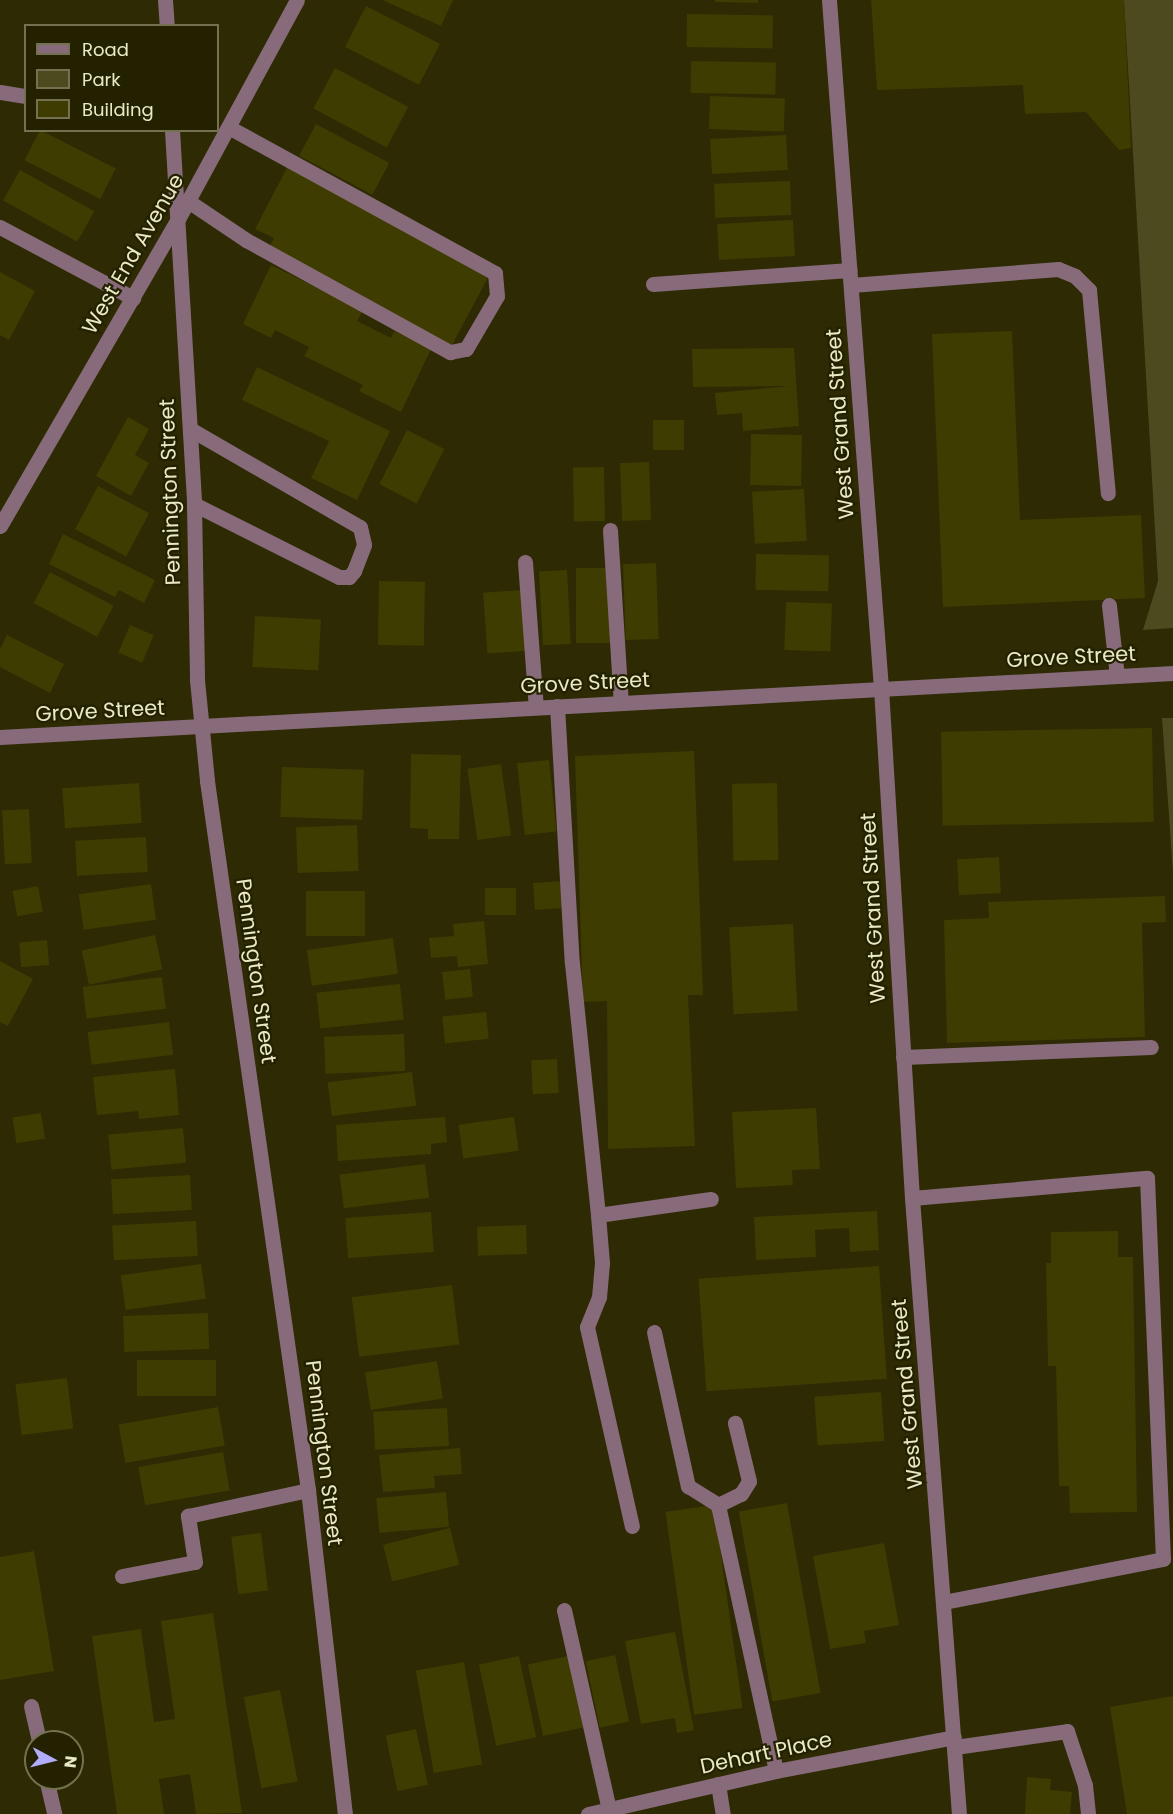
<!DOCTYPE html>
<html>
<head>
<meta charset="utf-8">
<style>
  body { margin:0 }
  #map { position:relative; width:1173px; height:1814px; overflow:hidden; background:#2d2a04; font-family:Poppins,sans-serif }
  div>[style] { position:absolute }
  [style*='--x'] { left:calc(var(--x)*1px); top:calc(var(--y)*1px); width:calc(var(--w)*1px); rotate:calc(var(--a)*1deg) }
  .green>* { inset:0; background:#4d4a20 }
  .building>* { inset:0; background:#3f3c01; transform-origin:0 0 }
  .minor>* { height:15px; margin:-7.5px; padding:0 7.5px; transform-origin:7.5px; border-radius:7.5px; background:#876b7a }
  span { translate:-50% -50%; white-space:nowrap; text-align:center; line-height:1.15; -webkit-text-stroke:4.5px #232100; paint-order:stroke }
  .street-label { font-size:21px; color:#eae9c6 }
  .legend { position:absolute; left:24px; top:24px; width:195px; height:108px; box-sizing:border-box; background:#232100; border:2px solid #73714f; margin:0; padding:8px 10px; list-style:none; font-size:18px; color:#eae9c6 }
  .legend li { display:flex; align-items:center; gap:12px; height:30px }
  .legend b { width:30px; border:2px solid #73714f }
  .north { position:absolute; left:24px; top:1730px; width:60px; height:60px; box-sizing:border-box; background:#232100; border:2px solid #73714f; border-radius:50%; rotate:97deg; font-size:16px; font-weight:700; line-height:24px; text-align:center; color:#eae9c6 }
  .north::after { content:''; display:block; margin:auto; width:21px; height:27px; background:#b1adfa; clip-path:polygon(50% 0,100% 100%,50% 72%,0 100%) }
</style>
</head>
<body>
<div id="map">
  <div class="green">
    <i style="clip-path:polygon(1124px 0,1173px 0,1173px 628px,1143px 630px,1158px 581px)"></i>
    <i style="clip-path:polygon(1162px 718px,1173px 718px,1173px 872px)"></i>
  </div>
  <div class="building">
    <i style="clip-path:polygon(382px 0,453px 0,441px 26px)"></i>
    <i style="clip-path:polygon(715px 0,758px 0,758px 3px,715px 2px)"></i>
    <i style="clip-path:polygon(871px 0,1124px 0,1131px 148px,1119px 150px,1086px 112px,1025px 114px,1023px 85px,877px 90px)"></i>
    <i style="left:366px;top:6px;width:83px;height:46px;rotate:27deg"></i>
    <i style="left:687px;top:14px;width:86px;height:33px;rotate:1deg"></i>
    <i style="left:691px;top:61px;width:85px;height:32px;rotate:1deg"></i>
    <i style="left:335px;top:68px;width:83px;height:46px;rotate:28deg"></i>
    <i style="left:710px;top:96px;width:75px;height:33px;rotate:2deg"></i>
    <i style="left:316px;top:124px;width:83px;height:36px;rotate:28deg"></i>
    <i style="left:40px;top:130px;width:85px;height:34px;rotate:27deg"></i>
    <i style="left:786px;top:135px;width:35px;height:76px;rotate:87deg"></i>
    <i style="clip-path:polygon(288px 166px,491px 272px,452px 345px,268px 249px,274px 238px,255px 229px)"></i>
    <i style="left:20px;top:170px;width:85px;height:35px;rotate:29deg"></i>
    <i style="left:790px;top:181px;width:34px;height:76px;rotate:88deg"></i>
    <i style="left:793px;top:220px;width:36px;height:76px;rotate:87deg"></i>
    <i style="clip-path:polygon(271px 265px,363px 310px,357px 321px,391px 338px,394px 331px,431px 349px,401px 412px,359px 391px,363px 385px,304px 356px,309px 347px,275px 330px,271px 338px,243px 324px)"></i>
    <i style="clip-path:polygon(0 272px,35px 291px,9px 340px,0 335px)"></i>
    <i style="clip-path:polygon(1012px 331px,1020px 520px,1141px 515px,1145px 598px,943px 607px,932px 334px)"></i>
    <i style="clip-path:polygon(794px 348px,799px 426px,743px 431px,742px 413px,717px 415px,715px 393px,790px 386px,693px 387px,692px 349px)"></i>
    <i style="clip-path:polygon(257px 367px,390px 431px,357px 500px,311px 478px,329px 441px,242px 400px)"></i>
    <i style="clip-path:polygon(128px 417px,149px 429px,135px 455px,149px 463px,131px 496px,96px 476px)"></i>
    <i style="left:684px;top:420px;width:30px;height:31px;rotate:90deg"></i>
    <i style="left:407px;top:430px;width:42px;height:61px;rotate:27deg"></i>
    <i style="left:751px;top:434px;width:51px;height:51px;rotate:1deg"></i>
    <i style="left:649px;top:462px;width:58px;height:29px;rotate:88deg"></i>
    <i style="left:604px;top:467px;width:54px;height:31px;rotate:89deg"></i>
    <i style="left:98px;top:486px;width:58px;height:49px;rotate:28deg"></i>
    <i style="left:804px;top:489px;width:52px;height:52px;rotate:87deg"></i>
    <i style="clip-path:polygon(63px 534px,155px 580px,144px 603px,119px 590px,115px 597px,49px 564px)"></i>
    <i style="left:756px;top:554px;width:73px;height:36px;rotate:1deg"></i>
    <i style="left:656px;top:563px;width:76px;height:33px;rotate:88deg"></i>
    <i style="left:576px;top:568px;width:35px;height:75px"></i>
    <i style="left:567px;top:570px;width:74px;height:28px;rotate:87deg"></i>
    <i style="left:50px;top:572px;width:72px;height:35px;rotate:28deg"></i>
    <i style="left:379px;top:581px;width:46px;height:64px;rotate:1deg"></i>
    <i style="left:522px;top:590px;width:61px;height:39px;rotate:86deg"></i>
    <i style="left:786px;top:602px;width:46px;height:48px;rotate:2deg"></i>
    <i style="left:255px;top:616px;width:66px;height:51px;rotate:3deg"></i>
    <i style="left:130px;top:625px;width:26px;height:30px;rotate:23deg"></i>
    <i style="clip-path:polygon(7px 635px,64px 664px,50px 693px,0 667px,0 649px)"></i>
    <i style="left:1152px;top:728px;width:94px;height:211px;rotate:89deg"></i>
    <i style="clip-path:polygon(694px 751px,703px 995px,688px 995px,695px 1146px,608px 1149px,607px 1001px,583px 1002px,575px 756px)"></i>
    <i style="clip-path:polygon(411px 754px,461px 755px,459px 839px,428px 839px,428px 829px,410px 828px)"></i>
    <i style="left:549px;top:760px;width:72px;height:32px;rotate:84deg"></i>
    <i style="left:501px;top:764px;width:72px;height:34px;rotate:82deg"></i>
    <i style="left:282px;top:767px;width:82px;height:50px;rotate:2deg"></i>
    <i style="left:139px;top:783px;width:40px;height:77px;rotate:86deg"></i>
    <i style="left:777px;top:783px;width:77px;height:45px;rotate:89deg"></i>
    <i style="left:29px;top:809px;width:54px;height:27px;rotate:87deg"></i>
    <i style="left:357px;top:825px;width:46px;height:61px;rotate:88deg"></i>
    <i style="left:146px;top:837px;width:35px;height:71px;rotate:87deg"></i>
    <i style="left:999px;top:857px;width:36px;height:42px;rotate:87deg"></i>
    <i style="left:563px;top:881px;width:27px;height:30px;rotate:86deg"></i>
    <i style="left:151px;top:884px;width:36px;height:73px;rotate:82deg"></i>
    <i style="left:38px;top:886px;width:26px;height:26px;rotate:79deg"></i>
    <i style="left:516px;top:888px;width:27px;height:31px;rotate:90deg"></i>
    <i style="left:306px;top:891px;width:59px;height:45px"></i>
    <i style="clip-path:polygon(1165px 896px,1166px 922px,1142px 923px,1145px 1037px,947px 1043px,944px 920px,989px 918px,988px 902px)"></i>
    <i style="clip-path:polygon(484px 921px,488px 964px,458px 967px,457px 956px,431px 958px,429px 938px,454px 936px,453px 924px)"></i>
    <i style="left:793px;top:924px;width:87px;height:64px;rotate:87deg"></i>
    <i style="left:155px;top:935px;width:35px;height:75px;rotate:78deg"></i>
    <i style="left:393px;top:938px;width:36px;height:87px;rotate:82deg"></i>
    <i style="left:47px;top:940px;width:25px;height:28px;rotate:85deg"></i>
    <i style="clip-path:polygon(0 961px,33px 979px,8px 1026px,0 1022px)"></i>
    <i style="left:470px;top:969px;width:28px;height:28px;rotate:84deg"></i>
    <i style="left:162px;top:977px;width:32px;height:80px;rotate:83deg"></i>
    <i style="left:400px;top:984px;width:36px;height:84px;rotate:84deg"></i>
    <i style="left:486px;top:1012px;width:27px;height:44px;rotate:84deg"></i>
    <i style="left:169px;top:1022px;width:33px;height:82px;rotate:83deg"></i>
    <i style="left:404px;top:1034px;width:37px;height:80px;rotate:88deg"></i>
    <i style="left:557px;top:1059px;width:34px;height:26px;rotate:87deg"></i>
    <i style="clip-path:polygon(175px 1069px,179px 1115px,139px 1119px,138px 1111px,97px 1115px,93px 1077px)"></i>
    <i style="left:412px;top:1072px;width:34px;height:85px;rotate:83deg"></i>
    <i style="clip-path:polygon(816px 1108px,820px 1169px,792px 1170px,793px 1185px,736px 1188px,732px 1112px)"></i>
    <i style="left:41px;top:1113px;width:26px;height:29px;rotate:81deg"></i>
    <i style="clip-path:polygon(445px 1117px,447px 1142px,431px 1144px,431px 1154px,338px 1161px,336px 1125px)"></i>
    <i style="left:514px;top:1117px;width:34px;height:56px;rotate:82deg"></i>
    <i style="left:183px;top:1128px;width:35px;height:75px;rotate:85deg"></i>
    <i style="left:425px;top:1164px;width:34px;height:86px;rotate:83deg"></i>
    <i style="left:190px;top:1175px;width:35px;height:79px;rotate:87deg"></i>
    <i style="clip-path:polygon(877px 1211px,879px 1250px,850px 1252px,849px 1228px,815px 1230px,816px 1257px,756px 1260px,754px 1217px)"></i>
    <i style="left:431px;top:1212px;width:40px;height:86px;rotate:86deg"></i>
    <i style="left:196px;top:1221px;width:35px;height:84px;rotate:87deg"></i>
    <i style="left:526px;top:1225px;width:29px;height:49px;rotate:88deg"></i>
    <i style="clip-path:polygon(1118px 1231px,1118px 1257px,1133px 1257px,1137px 1512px,1070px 1513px,1069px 1486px,1059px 1486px,1056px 1366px,1048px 1366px,1046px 1263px,1051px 1263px,1051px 1232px)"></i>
    <i style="left:201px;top:1264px;width:35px;height:81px;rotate:82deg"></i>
    <i style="left:879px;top:1266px;width:113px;height:181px;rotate:86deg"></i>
    <i style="left:452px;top:1285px;width:60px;height:101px;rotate:83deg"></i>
    <i style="left:208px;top:1313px;width:36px;height:85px;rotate:88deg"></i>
    <i style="left:216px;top:1360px;width:36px;height:79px;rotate:90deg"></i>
    <i style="left:437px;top:1361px;width:38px;height:73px;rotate:81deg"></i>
    <i style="left:67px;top:1378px;width:51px;height:52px;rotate:83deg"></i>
    <i style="left:881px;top:1392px;width:49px;height:67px;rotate:86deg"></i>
    <i style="left:218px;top:1407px;width:39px;height:101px;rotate:80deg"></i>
    <i style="left:447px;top:1408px;width:38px;height:74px;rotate:87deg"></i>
    <i style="clip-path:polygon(460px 1448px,462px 1474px,434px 1476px,435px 1488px,383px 1492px,379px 1455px)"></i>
    <i style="left:223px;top:1452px;width:39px;height:86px;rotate:80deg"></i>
    <i style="left:446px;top:1492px;width:35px;height:70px;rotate:85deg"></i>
    <i style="left:787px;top:1503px;width:193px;height:49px;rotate:80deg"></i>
    <i style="left:714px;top:1505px;width:205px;height:49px;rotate:82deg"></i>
    <i style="left:450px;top:1528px;width:38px;height:69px;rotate:76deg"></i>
    <i style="left:261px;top:1533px;width:58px;height:30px;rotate:83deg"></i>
    <i style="clip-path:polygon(884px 1543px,899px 1625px,864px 1631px,866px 1643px,830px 1649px,813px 1556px)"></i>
    <i style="clip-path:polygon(34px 1551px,54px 1671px,0 1680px,0 1557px)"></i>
    <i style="clip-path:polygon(213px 1613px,242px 1813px,196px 1814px,190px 1774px,159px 1779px,164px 1814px,117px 1814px,92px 1636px,141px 1629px,154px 1722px,175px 1719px,161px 1621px)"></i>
    <i style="clip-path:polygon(675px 1632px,694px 1730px,677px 1733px,675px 1718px,641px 1724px,625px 1641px)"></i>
    <i style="left:615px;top:1655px;width:68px;height:30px;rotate:78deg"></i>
    <i style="left:519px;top:1656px;width:83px;height:41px;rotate:78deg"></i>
    <i style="left:568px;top:1656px;width:73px;height:41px;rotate:78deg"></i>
    <i style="left:464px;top:1662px;width:104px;height:49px;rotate:80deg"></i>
    <i style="left:280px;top:1690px;width:93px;height:37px;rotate:79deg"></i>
    <i style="clip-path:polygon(1173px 1696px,1173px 1814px,1127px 1814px,1110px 1707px)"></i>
    <i style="left:416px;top:1729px;width:57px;height:31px;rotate:78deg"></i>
    <i style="clip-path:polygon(1027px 1777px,1051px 1779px,1050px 1790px,1072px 1792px,1070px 1814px,1025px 1814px)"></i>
  </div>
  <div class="minor">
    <i style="--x:165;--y:0;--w:26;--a:86"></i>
    <i style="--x:829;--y:0;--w:690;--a:85.68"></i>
    <i style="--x:881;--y:688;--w:511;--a:86.52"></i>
    <i style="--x:912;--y:1198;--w:618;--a:85.64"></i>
    <i style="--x:0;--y:92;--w:26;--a:9"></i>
    <i style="--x:172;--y:130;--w:375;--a:86.6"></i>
    <i style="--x:194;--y:504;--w:176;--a:89"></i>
    <i style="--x:197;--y:680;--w:101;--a:84.3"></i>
    <i style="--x:207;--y:781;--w:716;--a:81.89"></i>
    <i style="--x:308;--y:1490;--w:326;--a:83.5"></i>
    <i style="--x:188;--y:201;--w:70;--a:33.9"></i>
    <i style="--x:246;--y:240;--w:233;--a:28.8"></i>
    <i style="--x:450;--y:352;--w:16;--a:-11"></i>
    <i style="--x:466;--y:349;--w:61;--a:-59.7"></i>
    <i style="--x:497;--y:296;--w:23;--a:-95"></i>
    <i style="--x:495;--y:273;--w:304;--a:-151.3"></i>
    <i style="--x:0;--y:227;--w:151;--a:28.1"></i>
    <i style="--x:653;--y:284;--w:197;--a:-4.1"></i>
    <i style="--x:851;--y:285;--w:208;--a:-4.4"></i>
    <i style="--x:1058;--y:269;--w:18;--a:22"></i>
    <i style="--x:1075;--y:276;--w:20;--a:45"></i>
    <i style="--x:1089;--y:290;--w:204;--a:84.7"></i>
    <i style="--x:190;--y:429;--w:196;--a:30"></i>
    <i style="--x:360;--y:527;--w:18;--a:77"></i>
    <i style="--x:364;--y:545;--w:28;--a:111"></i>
    <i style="--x:354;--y:571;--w:8;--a:130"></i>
    <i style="--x:349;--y:577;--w:10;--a:180"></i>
    <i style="--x:339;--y:577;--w:162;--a:-153.3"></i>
    <i style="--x:0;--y:526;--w:353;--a:-59.9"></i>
    <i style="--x:177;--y:221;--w:251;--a:-61.5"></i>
    <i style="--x:610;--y:530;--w:173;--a:86.4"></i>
    <i style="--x:525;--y:562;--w:145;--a:85.7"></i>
    <i style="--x:1109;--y:605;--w:71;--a:83.6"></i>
    <i style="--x:557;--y:706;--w:257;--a:86.7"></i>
    <i style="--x:572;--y:963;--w:253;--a:84.1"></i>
    <i style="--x:598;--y:1215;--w:114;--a:-8.1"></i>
    <i style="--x:0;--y:737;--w:1175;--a:-3.12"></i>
    <i style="--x:903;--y:1057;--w:248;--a:-2.3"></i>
    <i style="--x:912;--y:1198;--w:236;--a:-4.9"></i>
    <i style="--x:1147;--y:1178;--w:381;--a:87.6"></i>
    <i style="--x:1163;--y:1559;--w:223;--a:168.9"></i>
    <i style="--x:598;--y:1215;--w:48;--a:85.2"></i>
    <i style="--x:602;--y:1263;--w:34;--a:95"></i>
    <i style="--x:599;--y:1297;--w:32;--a:112"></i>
    <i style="--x:587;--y:1327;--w:204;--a:77.3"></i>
    <i style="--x:654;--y:1332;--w:158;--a:77.6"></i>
    <i style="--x:688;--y:1486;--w:36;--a:32"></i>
    <i style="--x:718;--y:1505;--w:272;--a:77.7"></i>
    <i style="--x:718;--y:1505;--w:25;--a:-26"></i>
    <i style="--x:741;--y:1494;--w:15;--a:-58"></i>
    <i style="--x:749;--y:1481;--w:60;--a:-103.6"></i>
    <i style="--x:122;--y:1576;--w:74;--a:-10.9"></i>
    <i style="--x:195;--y:1562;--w:47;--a:-98.7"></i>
    <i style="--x:188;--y:1516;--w:123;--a:-12.2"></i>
    <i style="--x:564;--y:1610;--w:204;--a:77.3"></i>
    <i style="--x:31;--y:1706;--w:37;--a:77"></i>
    <i style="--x:955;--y:1747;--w:113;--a:-8.1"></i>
    <i style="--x:1067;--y:1731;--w:57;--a:71.6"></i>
    <i style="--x:1085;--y:1785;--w:29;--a:84"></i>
    <i style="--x:46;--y:1778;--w:37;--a:77"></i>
    <i style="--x:718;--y:1784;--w:30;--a:81"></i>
    <i style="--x:588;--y:1814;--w:193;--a:-12.9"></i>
    <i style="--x:776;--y:1771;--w:181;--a:-10.8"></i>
  </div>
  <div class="street-label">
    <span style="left:133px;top:254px;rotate:-60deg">West End Avenue</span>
    <span style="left:840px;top:424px;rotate:-94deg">West Grand Street</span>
    <span style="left:170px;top:492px;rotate:-92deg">Pennington Street</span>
    <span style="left:1071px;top:657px;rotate:-3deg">Grove Street</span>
    <span style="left:585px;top:683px;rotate:-3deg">Grove Street</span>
    <span style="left:100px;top:711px;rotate:-3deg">Grove Street</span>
    <span style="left:873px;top:908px;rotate:-93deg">West Grand Street</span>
    <span style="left:256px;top:971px;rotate:82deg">Pennington Street</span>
    <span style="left:907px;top:1394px;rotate:-95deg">West Grand Street</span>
    <span style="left:324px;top:1453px;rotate:83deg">Pennington Street</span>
    <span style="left:766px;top:1753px;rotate:-12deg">Dehart Place</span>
  </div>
  <ul class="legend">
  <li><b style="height:8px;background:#876b7a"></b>Road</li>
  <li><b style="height:16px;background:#4d4a20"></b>Park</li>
  <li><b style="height:16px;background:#3f3c01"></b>Building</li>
  </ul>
  <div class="north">N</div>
</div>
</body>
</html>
